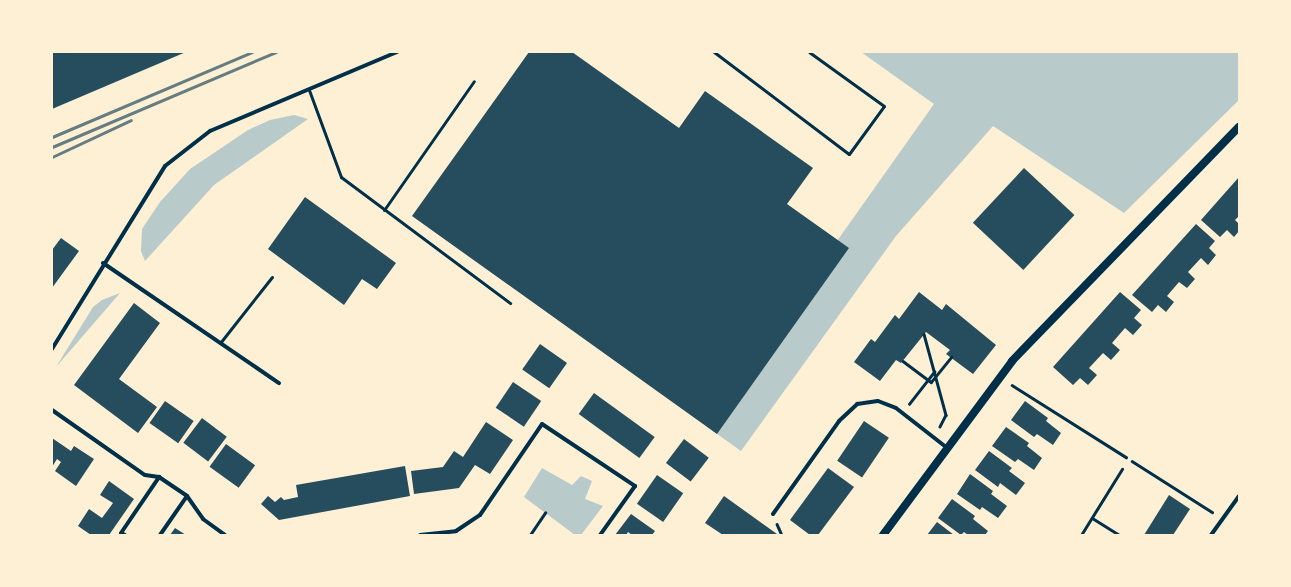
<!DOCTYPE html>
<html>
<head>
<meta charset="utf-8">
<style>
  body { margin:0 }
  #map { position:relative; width:1291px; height:587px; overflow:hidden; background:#fdf0d5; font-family:"Exo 2",sans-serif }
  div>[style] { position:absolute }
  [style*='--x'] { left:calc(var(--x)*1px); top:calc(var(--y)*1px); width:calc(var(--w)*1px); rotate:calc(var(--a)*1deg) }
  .green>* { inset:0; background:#b9caca }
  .building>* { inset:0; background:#264d5e; transform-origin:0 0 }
  .path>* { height:2.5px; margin:-1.25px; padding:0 1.25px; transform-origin:1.25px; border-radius:1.25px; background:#003049 }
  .service>* { height:3px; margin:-1.5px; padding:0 1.5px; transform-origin:1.5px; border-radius:1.5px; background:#003049 }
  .minor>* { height:4px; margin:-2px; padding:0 2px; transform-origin:2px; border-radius:2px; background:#003049 }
  .secondary>* { height:8px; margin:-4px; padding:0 4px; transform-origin:4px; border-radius:4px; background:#003049 }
  .rail>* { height:3px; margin:-1.5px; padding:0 1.5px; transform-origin:1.5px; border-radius:1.5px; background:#657d81 }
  span { translate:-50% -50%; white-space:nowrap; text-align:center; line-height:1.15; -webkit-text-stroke:4px #fdf0d5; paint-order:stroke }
  .frame { position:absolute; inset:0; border:53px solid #fdf0d5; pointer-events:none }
</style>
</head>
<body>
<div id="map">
  <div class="green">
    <i style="clip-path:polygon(861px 52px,1239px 52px,1239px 100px,1124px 213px,993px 126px,896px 236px,741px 451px,706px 426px,934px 104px)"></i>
    <i style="clip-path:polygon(294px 115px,308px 119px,214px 185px,145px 261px,141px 251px,142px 229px,160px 202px,190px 169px,248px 130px,270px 120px)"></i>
    <i style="clip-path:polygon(120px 293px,56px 367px,93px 307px,102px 300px)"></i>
    <i style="clip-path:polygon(542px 468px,572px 485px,581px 476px,592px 481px,585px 499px,603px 506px,581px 535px,575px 535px,524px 497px)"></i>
  </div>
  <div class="building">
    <i style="clip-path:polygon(52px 52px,186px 52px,52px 109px)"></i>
    <i style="clip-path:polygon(529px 52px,572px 52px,679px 128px,705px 91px,813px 168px,787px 204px,849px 248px,717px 434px,412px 216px)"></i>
    <i style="left:1024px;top:168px;width:69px;height:75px;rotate:43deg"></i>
    <i style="clip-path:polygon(1239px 177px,1239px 216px,1235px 220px,1239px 224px,1239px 231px,1234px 237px,1227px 230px,1220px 237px,1201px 220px)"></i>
    <i style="clip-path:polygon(305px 197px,396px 263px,377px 289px,362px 279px,344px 305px,268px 249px)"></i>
    <i style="clip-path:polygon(1196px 224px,1215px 241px,1209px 248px,1216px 255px,1208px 265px,1201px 258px,1188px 272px,1195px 279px,1187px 288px,1179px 282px,1167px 296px,1174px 302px,1166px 312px,1158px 305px,1152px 312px,1132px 295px)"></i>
    <i style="clip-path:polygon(61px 238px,79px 251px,52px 288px,52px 250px)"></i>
    <i style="clip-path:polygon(919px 292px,942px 310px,946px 304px,996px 345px,973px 374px,946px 354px,950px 350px,926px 332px,901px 363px,896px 360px,880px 381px,854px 362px,871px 339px,875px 342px,895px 315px,899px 319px)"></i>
    <i style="clip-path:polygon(1120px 292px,1141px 310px,1134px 318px,1142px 325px,1133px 335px,1125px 328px,1112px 343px,1120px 350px,1111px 360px,1103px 353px,1089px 368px,1097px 375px,1088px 385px,1080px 378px,1073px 385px,1053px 367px)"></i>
    <i style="clip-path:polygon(134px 303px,160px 323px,119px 379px,157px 407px,138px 433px,74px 385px)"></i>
    <i style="left:540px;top:344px;width:33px;height:31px;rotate:35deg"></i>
    <i style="left:513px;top:382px;width:34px;height:31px;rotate:34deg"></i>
    <i style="left:594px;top:393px;width:75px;height:26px;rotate:36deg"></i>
    <i style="left:165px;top:401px;width:35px;height:27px;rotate:35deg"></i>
    <i style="clip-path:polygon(1025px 401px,1048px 418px,1046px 421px,1061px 433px,1053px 445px,1037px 434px,1034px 437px,1011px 420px)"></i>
    <i style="left:202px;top:418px;width:31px;height:31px;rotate:37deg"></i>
    <i style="left:864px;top:421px;width:30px;height:48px;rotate:34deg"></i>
    <i style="clip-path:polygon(486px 422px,513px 440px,490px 474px,475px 465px,459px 488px,414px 494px,411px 471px,443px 467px,454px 451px,463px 457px)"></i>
    <i style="clip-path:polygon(1006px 427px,1029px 443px,1027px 446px,1042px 458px,1034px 470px,1018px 459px,1015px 462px,992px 446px)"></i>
    <i style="clip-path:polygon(52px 438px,71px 451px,74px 446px,94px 459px,76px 486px,55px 471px,61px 462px,57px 459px,52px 467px)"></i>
    <i style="left:684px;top:439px;width:31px;height:30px;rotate:37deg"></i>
    <i style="left:226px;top:444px;width:36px;height:28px;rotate:36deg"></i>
    <i style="clip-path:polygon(989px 451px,1012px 468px,1009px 471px,1025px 483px,1016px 495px,1000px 483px,998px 487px,975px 470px)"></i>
    <i style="clip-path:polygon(405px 466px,410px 496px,279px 520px,261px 504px,268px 496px,275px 502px,281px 497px,284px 500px,298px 497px,296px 485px)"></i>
    <i style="clip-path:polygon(828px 468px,854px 487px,818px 535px,810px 535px,790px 520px)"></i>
    <i style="clip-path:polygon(970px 474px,993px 491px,991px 494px,1007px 506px,998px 518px,982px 507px,980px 510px,957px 494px)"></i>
    <i style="left:657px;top:475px;width:32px;height:35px;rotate:35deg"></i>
    <i style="clip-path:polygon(109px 481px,134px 499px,109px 535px,91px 535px,78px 526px,89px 509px,102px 518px,113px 503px,100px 495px)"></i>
    <i style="clip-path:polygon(1169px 495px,1190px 509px,1173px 535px,1144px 535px)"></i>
    <i style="clip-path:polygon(724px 496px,777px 534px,776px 535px,723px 535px,705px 523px)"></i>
    <i style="clip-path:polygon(952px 499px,975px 516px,973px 519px,988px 531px,985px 535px,968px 535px,964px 532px,961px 535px,938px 518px)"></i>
    <i style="clip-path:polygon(631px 514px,655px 531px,652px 535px,632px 535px,628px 532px,626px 535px,615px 535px)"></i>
    <i style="clip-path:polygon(937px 522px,954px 535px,927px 535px)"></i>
    <i style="clip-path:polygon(175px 528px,186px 535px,170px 535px)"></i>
  </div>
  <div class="path">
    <i style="--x:924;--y:334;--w:84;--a:74.8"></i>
    <i style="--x:946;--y:415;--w:13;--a:117"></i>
    <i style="--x:903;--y:361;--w:35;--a:37"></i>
    <i style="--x:931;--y:382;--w:32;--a:-51"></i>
    <i style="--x:1012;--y:385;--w:135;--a:32.3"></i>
    <i style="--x:909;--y:404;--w:41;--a:-52"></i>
    <i style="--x:1132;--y:461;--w:95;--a:32.5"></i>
    <i style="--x:777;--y:524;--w:12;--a:66"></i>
    <i style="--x:530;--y:535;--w:27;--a:-56"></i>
  </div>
  <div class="service">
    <i style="--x:714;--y:52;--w:169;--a:37.1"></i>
    <i style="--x:849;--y:154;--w:59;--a:-53.9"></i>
    <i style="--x:884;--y:106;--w:92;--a:-144.2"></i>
    <i style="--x:309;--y:90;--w:93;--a:69.8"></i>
    <i style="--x:341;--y:177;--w:211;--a:36.7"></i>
    <i style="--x:384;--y:210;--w:157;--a:-55.1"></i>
    <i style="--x:220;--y:343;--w:84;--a:-51.8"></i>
    <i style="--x:1092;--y:518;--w:32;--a:32"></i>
    <i style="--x:1081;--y:535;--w:78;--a:-58.2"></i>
  </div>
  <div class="minor">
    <i style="--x:103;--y:263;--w:213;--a:34.3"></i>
    <i style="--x:52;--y:349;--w:215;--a:-58.3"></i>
    <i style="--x:165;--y:166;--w:57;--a:-37.9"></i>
    <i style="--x:210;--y:131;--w:203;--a:-22.9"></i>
    <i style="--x:52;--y:410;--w:113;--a:35"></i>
    <i style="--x:145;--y:475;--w:14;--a:8"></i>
    <i style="--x:159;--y:477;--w:34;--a:34"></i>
    <i style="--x:187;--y:496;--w:28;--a:55"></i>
    <i style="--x:203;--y:519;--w:27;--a:36"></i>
    <i style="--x:773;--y:514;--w:114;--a:-54.6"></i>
    <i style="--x:839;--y:421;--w:25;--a:-43"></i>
    <i style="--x:857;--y:404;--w:21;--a:-8"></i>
    <i style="--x:878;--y:401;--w:19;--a:21"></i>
    <i style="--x:896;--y:408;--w:63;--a:38"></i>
    <i style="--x:125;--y:535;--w:4;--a:-153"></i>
    <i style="--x:121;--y:533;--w:68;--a:-55.8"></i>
    <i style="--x:160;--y:535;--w:47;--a:-55.3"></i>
    <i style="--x:420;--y:535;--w:36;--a:-6"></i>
    <i style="--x:456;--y:531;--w:29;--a:-34"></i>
    <i style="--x:480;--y:515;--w:110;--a:-55.7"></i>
    <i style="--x:542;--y:424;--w:112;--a:33.7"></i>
    <i style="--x:635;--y:486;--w:60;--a:125.5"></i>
    <i style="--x:1211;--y:535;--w:48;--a:-54.3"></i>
  </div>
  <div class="secondary">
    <i style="--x:883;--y:535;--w:217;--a:-53.4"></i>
    <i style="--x:1012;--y:361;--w:326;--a:-45.9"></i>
  </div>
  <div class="rail">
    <i style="--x:52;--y:137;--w:217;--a:-23"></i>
    <i style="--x:52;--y:147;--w:243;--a:-23"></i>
    <i style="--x:52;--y:157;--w:87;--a:-25.1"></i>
  </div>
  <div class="frame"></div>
</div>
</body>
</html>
